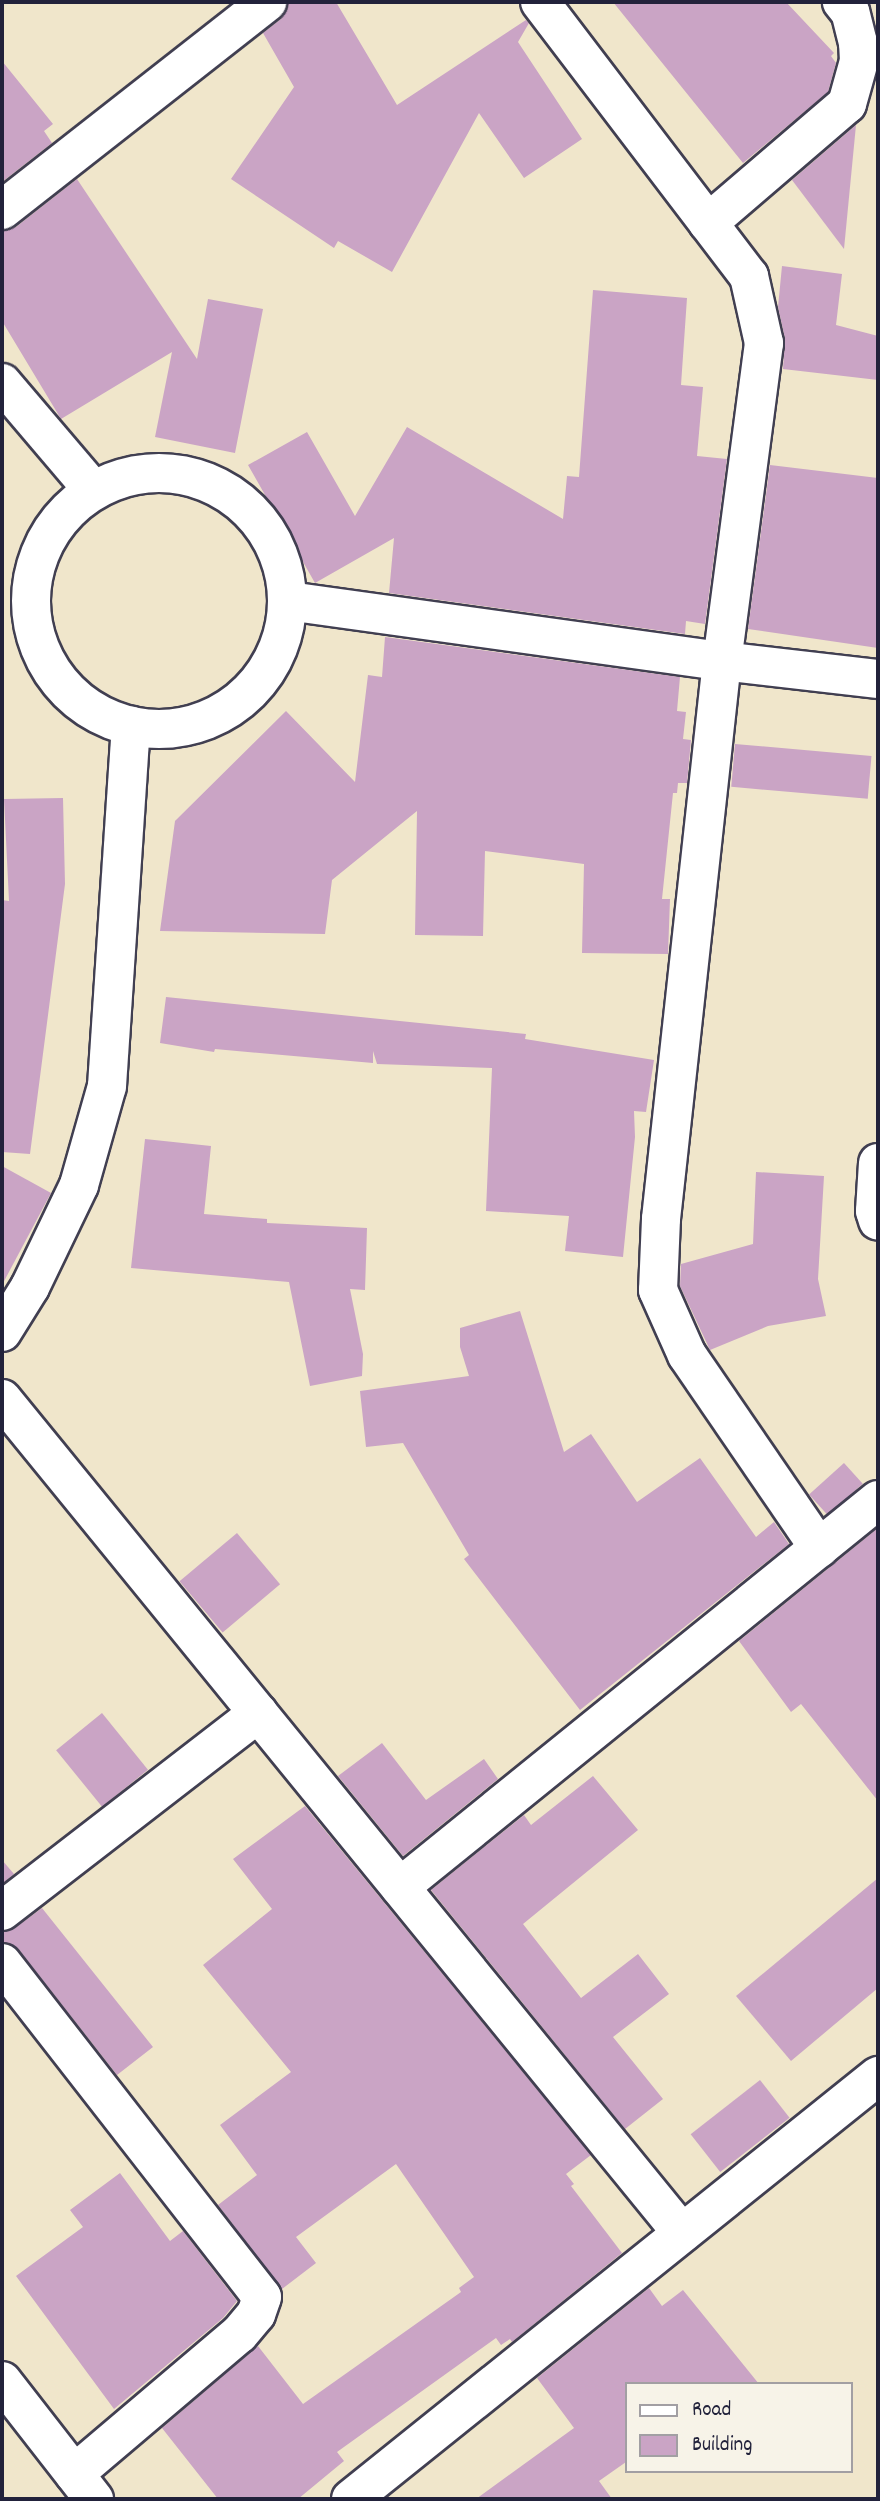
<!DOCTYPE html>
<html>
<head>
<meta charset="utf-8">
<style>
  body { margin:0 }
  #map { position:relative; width:880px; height:2501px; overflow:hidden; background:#f0e6cb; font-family:Dekko,sans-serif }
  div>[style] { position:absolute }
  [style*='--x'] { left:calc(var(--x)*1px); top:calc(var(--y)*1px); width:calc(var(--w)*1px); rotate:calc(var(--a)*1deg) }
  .building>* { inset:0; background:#caa4c5; transform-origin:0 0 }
  .roads { filter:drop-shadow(2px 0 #413f51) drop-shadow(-2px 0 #413f51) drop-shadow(0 2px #413f51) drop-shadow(0 -2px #413f51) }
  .street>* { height:38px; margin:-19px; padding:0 19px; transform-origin:19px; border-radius:19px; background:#fff }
  .street>.ring { margin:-19px; padding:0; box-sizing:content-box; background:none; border:38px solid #fff; border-radius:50% }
  span { translate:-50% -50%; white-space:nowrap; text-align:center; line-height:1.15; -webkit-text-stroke:5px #f7f3e8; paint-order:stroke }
  .frame { position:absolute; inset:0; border:4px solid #22223b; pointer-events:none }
  .legend { position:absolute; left:625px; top:2382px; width:228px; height:91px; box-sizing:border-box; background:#f7f3e8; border:2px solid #a29fa3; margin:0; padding:9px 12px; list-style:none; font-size:21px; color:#22223b }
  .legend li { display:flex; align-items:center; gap:14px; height:35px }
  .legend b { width:35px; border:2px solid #a29fa3 }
</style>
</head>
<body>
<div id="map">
  <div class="building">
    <i style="clip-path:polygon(288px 2px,336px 2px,397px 105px,526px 20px,529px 23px,518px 42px,582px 139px,524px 178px,479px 113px,392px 272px,338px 241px,334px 248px,231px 179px,294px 87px,263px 33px,281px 19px)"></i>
    <i style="clip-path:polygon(613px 2px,786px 2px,834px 53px,831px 56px,836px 63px,828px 92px,743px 163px)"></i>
    <i style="clip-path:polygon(2px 61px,53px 124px,44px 131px,52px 143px,2px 182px)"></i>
    <i style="clip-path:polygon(856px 125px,844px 249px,792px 180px)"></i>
    <i style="clip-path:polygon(77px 179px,197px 359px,208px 299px,263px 309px,235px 453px,155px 437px,172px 352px,61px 419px,2px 321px,2px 231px,16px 227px)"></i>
    <i style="clip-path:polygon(782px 266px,842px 274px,836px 325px,878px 336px,878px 380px,783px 369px,785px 339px,778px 307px)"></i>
    <i style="clip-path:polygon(593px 290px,687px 298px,681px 385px,703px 387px,697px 456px,727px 459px,705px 624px,686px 621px,685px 634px,389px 593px,394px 538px,315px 583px,248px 465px,307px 432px,355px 516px,407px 427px,563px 519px,567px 476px,579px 477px)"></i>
    <i style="clip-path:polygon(770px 465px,878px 478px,878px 648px,748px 629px)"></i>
    <i style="clip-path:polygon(385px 637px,680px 677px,677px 711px,686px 712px,683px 739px,691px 740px,687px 783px,678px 783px,677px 793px,673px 793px,662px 899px,670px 899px,668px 954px,582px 953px,584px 864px,485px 851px,483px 936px,415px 935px,417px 811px,332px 880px,325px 934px,160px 931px,175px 821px,286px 711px,355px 782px,368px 675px,382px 677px)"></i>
    <i style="left:735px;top:744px;width:137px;height:43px;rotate:5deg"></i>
    <i style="clip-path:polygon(63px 798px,65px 884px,30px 1154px,2px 1152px,2px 900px,9px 901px,4px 799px)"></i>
    <i style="clip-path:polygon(166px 997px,526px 1034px,525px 1039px,654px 1060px,646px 1112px,634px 1111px,635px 1137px,623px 1257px,565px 1251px,569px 1216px,486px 1211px,492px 1068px,377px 1064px,373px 1051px,373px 1063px,215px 1049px,214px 1052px,160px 1043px)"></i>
    <i style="clip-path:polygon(145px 1139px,211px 1146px,204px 1214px,267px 1219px,267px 1223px,367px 1228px,365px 1290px,350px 1289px,363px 1354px,362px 1376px,310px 1386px,289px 1282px,131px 1268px)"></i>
    <i style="clip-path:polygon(2px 1166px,51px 1193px,2px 1285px)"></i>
    <i style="clip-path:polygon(756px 1172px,824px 1176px,818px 1279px,826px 1316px,768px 1326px,710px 1350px,680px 1286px,681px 1264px,753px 1244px)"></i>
    <i style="clip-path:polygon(520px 1311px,564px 1452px,591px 1434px,637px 1502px,700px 1458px,756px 1537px,774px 1522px,789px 1544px,580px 1710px,464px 1559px,469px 1555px,403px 1443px,366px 1447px,360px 1391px,469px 1376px,460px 1347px,460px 1328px)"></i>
    <i style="left:844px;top:1463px;width:28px;height:47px;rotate:48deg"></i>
    <i style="clip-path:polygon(878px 1528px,878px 1801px,801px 1704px,791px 1712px,739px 1641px)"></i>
    <i style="left:237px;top:1533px;width:67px;height:75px;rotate:50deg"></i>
    <i style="left:102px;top:1713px;width:73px;height:59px;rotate:51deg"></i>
    <i style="clip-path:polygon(382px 1743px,426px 1800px,484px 1759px,498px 1779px,403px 1856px,338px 1776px)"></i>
    <i style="clip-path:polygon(593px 1776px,638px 1830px,523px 1924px,581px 1998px,638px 1954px,669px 1994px,613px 2037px,663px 2099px,625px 2129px,431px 1890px,524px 1815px,531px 1825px)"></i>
    <i style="clip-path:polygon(305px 1806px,591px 2155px,566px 2174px,574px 2184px,571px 2186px,622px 2253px,512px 2342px,510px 2339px,501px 2345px,496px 2338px,337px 2452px,344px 2461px,298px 2499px,218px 2499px,162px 2428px,258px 2346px,303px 2404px,461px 2292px,459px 2288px,474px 2277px,396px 2164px,296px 2237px,316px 2263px,282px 2289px,218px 2205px,257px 2175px,220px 2125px,291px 2072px,203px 1965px,272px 1909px,233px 1859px)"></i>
    <i style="clip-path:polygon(2px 1860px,14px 1874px,2px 1884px)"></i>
    <i style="clip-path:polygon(878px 1878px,878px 1988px,791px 2061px,736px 1996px)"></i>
    <i style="clip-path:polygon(42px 1908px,153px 2047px,117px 2075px,19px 1950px,2px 1942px,2px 1932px,15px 1928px)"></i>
    <i style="left:760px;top:2080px;width:48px;height:88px;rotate:52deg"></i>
    <i style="clip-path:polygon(120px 2173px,170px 2241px,183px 2231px,237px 2301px,223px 2318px,114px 2409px,16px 2276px,83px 2227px,70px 2210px)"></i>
    <i style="clip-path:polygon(649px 2288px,662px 2306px,683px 2290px,759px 2384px,626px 2384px,626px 2462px,599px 2481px,612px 2499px,476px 2499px,574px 2428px,537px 2378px)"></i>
  </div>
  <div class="roads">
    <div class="street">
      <i style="--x:540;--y:2;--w:345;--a:52.7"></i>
      <i style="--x:749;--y:276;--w:69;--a:77.4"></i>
      <i style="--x:764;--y:343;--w:321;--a:97.5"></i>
      <i style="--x:722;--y:661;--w:561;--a:96.24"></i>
      <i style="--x:661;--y:1219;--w:71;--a:92.4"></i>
      <i style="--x:658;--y:1290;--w:71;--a:66"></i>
      <i style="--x:687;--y:1355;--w:234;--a:55.6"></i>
      <i style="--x:2;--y:210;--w:337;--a:-38.1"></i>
      <i style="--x:708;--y:223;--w:183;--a:-40.6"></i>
      <i style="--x:847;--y:104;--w:45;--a:-74.4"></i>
      <i style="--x:859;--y:61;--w:18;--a:-93"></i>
      <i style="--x:858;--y:43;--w:32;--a:-104"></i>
      <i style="--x:850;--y:12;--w:13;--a:-129"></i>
      <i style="--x:2;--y:383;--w:140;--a:49.6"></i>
      <i class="ring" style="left:31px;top:473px;width:218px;height:218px"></i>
      <i style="--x:288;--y:601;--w:438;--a:7.9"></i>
      <i style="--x:722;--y:661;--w:157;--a:6.6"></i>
      <i style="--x:878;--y:1163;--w:48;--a:93.6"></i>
      <i style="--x:875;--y:1211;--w:10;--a:73"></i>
      <i style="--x:2;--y:1332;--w:53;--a:-58.1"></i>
      <i style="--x:30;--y:1287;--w:113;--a:-64.3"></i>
      <i style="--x:79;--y:1185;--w:103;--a:-74.2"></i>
      <i style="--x:107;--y:1086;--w:361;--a:-86.2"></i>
      <i style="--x:2;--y:1399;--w:1076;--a:50.81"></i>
      <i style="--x:400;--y:1887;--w:615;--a:-38.99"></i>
      <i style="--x:2;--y:1911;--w:324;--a:-37.7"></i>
      <i style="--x:2;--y:1963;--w:423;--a:52.1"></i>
      <i style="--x:262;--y:2297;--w:18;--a:109"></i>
      <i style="--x:256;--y:2314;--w:26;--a:130"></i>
      <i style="--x:239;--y:2334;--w:216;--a:139.7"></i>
      <i style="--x:2;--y:2381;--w:150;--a:52.1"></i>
      <i style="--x:351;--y:2499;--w:676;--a:-38.75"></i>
    </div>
  </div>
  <div class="frame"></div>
  <ul class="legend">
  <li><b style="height:9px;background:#fff"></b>Road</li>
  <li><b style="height:19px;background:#caa4c5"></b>Building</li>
  </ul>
</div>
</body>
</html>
